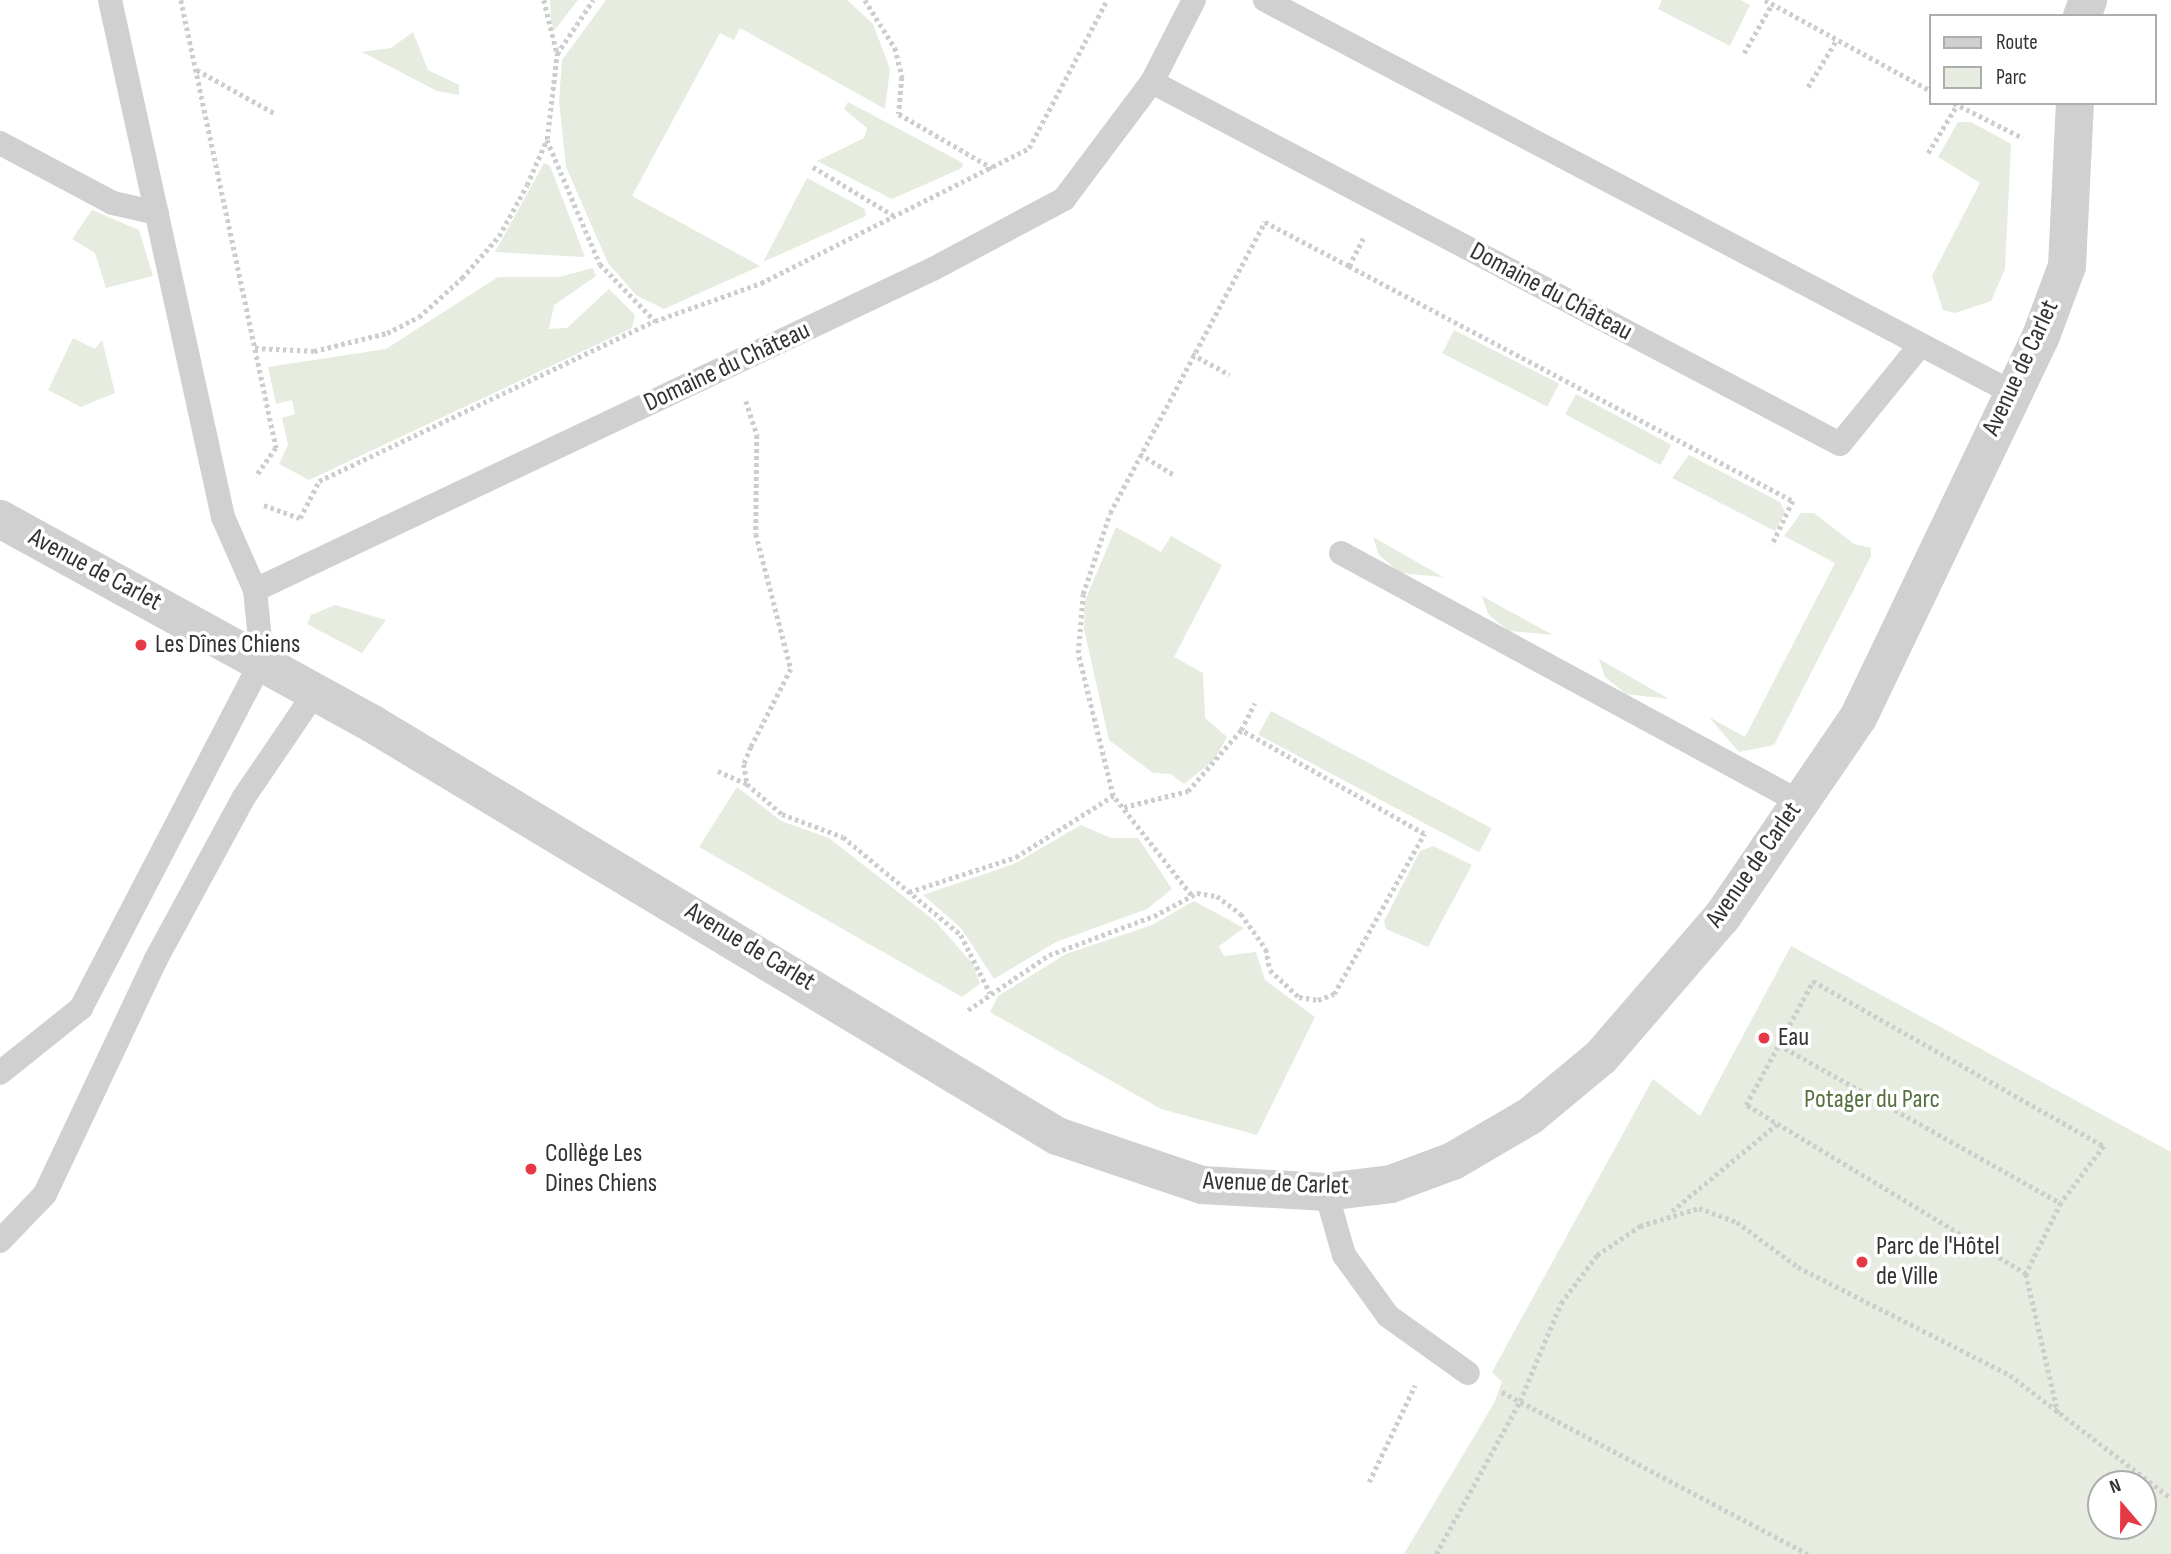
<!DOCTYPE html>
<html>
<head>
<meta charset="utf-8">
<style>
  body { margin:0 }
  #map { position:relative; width:2171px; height:1554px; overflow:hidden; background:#fff; font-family:"Sofia Sans Condensed",sans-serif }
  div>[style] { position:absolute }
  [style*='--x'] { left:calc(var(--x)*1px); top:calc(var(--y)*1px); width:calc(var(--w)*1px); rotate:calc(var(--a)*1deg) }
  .green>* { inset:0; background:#e6ecdf; transform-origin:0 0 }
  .path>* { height:4.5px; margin-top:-2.25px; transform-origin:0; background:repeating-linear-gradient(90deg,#cdcdcd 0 3.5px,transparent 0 7px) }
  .service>* { height:24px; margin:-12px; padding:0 12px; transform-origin:12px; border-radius:12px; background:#d0d0d0 }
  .minor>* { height:38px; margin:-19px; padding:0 19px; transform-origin:19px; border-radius:19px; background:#d0d0d0 }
  .dots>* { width:19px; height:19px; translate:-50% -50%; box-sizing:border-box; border:4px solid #fff; border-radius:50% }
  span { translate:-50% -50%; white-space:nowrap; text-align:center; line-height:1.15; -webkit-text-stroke:7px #fff; paint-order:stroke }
  .street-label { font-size:26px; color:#333 }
  .poi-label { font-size:26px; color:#333 }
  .left { translate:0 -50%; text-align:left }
  .park-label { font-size:26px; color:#56703f }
  .legend { position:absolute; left:1929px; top:14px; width:228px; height:91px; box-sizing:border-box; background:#fff; border:2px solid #adadad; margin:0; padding:9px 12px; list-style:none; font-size:21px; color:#333 }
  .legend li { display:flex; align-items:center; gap:14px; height:35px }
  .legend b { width:35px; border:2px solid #adadad }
  .north { position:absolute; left:2087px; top:1470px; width:70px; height:70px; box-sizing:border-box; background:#fff; border:2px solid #adadad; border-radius:50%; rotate:340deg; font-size:19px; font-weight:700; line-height:28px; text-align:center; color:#333 }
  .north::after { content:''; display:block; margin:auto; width:24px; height:32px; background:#e63946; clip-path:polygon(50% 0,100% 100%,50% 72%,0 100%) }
</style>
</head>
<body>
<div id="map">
  <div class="green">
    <i style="clip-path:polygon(550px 0,578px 0,554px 31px,551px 19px)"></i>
    <i style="clip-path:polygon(606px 0,847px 0,873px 24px,890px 69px,885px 109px,740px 28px,734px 40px,720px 33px,632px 196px,760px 266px,664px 309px,636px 295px,608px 263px,566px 167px,559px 101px,562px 60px)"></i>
    <i style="clip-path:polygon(1662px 0,1741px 0,1750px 5px,1730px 46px,1658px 9px)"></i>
    <i style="clip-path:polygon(413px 32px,428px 70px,459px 85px,459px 95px,437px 91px,362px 52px,391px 48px)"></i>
    <i style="clip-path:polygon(848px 102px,963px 163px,962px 168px,892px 199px,817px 161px,864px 138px,867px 128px,844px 109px)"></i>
    <i style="clip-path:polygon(1958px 122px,1971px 122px,2011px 144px,2005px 269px,1991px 301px,1955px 313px,1943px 310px,1932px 276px,1980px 183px,1938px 157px)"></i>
    <i style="clip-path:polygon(544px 163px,550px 166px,585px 257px,495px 252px)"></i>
    <i style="clip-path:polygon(807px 178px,865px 209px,866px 216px,763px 262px)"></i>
    <i style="clip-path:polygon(92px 210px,139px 230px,153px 276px,106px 288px,95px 253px,72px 239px)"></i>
    <i style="clip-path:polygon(593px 268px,596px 276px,554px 305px,549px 329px,567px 328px,609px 289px,635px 315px,632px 328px,309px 480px,279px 464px,288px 445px,282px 418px,295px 414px,292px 400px,276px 404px,268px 367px,386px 349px,498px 277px,559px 277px)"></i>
    <i style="left:1454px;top:330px;width:118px;height:26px;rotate:27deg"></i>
    <i style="clip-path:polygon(73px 338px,95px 349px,102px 340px,115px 393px,81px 407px,48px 390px)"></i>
    <i style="left:1576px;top:394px;width:108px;height:23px;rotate:28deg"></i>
    <i style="clip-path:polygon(1689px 455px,1780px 502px,1785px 512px,1775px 531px,1672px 478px)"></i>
    <i style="clip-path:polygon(1801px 513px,1814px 513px,1854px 544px,1871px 548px,1871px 556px,1774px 745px,1739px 752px,1709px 717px,1745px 737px,1835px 563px,1784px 536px)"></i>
    <i style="clip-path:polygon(1116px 527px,1161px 552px,1171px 536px,1222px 565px,1174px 657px,1203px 673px,1205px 718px,1227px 737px,1214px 760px,1184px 784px,1171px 774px,1153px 773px,1109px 740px,1084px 629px,1085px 601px)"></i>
    <i style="clip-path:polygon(1373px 537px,1443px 577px,1400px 573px,1379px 555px)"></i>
    <i style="clip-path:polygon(1482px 596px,1553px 635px,1509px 631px,1488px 614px)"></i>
    <i style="clip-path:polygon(335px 605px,386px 620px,362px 653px,307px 624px,311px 615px)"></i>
    <i style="clip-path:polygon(1599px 659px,1669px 699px,1626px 694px,1605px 677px)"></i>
    <i style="left:1271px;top:711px;width:250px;height:27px;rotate:28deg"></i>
    <i style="clip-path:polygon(737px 787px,781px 821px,829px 838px,935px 921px,973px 964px,980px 984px,962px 997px,699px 847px)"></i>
    <i style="clip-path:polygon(1081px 825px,1111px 838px,1138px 838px,1172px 889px,1147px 909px,1056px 942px,994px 979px,961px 928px,923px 895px,1014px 864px)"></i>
    <i style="clip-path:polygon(1433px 846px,1472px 865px,1428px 947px,1386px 929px,1384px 921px,1420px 851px)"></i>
    <i style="clip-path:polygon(1194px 901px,1244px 928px,1219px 946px,1224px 956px,1256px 952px,1265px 980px,1315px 1017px,1257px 1135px,1161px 1109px,990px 1012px,998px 996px,1066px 954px,1152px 925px)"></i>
    <i style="clip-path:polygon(evenodd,1791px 946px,2171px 1152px,2171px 1554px,1404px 1554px,1494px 1403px,1502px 1382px,1492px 1372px,1653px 1079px,1700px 1116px,1791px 946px,2101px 1484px,2143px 1484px,2143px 1526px,2101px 1526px,2101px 1484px)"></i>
  </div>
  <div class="path">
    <i style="--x:181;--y:0;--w:458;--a:78"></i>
    <i style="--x:276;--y:448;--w:35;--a:125"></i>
    <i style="--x:544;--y:0;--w:55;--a:76.2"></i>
    <i style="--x:865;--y:0;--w:57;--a:58"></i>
    <i style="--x:895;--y:48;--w:30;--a:76"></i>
    <i style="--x:902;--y:77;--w:37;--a:95"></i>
    <i style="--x:899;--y:114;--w:108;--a:30.1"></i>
    <i style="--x:1765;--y:0;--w:189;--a:28.7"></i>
    <i style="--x:1744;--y:53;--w:56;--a:-60.3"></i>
    <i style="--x:197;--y:70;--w:90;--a:29.1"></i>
    <i style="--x:1808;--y:87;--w:56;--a:-58.9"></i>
    <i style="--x:1954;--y:103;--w:77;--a:26.9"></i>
    <i style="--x:547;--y:140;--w:135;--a:66.9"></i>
    <i style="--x:600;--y:264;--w:79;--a:46"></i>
    <i style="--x:1928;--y:153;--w:56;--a:-58.9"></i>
    <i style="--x:813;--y:167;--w:93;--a:31"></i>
    <i style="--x:1349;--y:266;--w:502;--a:27.89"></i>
    <i style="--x:1793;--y:501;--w:49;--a:115.5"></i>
    <i style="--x:255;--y:348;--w:59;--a:2.9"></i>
    <i style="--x:314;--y:351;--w:75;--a:-13.9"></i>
    <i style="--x:387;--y:333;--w:36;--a:-27"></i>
    <i style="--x:419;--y:317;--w:58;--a:-42.2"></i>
    <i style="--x:462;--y:278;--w:56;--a:-48.6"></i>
    <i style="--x:499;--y:236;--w:58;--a:-61.2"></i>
    <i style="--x:527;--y:185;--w:50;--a:-66.5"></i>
    <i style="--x:547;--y:139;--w:86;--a:-83.3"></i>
    <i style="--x:557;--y:54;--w:65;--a:-56.3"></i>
    <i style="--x:1192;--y:354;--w:43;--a:28.9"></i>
    <i style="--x:746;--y:401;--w:36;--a:72"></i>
    <i style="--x:757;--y:435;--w:99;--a:90.6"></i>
    <i style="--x:756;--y:534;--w:139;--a:75.5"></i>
    <i style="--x:791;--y:669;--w:88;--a:117.1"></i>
    <i style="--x:751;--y:747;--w:18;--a:112"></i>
    <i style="--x:744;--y:764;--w:20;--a:81"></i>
    <i style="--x:1140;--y:454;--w:42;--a:31.4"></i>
    <i style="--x:264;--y:505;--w:38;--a:20"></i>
    <i style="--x:300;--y:518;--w:42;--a:-62.8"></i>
    <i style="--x:319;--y:481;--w:372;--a:-25.5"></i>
    <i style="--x:655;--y:321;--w:113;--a:-19.7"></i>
    <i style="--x:761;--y:283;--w:300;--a:-26.7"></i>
    <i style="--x:1029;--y:148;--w:167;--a:-62.2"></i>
    <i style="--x:718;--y:771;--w:32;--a:24"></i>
    <i style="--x:747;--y:784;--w:46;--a:40.6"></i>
    <i style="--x:782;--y:814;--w:65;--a:20.7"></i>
    <i style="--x:843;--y:837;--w:153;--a:39.7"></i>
    <i style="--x:961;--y:935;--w:65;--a:63.4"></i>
    <i style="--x:1124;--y:807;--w:66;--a:-14"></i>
    <i style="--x:1188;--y:791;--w:81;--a:-49"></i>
    <i style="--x:909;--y:892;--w:113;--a:-18.1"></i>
    <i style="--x:1016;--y:857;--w:115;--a:-32.2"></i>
    <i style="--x:1191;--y:895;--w:126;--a:-128.2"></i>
    <i style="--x:1113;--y:796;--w:147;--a:-103.8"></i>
    <i style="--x:1078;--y:653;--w:59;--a:-85.2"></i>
    <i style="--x:1083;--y:594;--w:85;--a:-71.6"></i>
    <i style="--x:1110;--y:513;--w:330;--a:-62"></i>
    <i style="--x:1265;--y:222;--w:95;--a:27.6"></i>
    <i style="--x:1349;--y:266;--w:31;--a:-63"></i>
    <i style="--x:1813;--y:981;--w:335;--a:29.6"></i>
    <i style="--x:2104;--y:1146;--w:71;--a:127"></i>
    <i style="--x:2061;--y:1203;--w:79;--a:116.2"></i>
    <i style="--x:2026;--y:1274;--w:327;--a:-148.9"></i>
    <i style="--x:1746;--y:1105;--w:141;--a:-61.6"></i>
    <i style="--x:968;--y:1010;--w:98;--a:-34.2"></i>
    <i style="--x:1049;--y:955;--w:112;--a:-20.4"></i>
    <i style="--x:1154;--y:916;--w:49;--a:-28.1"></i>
    <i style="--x:1197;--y:893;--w:20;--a:9"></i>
    <i style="--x:1217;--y:896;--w:30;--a:37"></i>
    <i style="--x:1241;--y:914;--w:43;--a:54.5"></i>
    <i style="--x:1266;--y:949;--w:21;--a:79"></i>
    <i style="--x:1270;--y:970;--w:40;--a:43"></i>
    <i style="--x:1299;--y:997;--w:19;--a:9"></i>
    <i style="--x:1318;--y:1000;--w:17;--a:-21"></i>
    <i style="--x:1334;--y:994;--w:184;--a:-60.6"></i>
    <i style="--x:1424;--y:834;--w:210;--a:-150.4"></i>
    <i style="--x:1241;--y:730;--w:30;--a:-63"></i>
    <i style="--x:1779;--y:1045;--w:323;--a:29.3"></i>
    <i style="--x:1672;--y:1211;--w:136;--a:-39.6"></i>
    <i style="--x:2026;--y:1274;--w:143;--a:77"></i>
    <i style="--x:1502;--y:1392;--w:346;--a:27.9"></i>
    <i style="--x:1369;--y:1482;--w:107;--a:-64.6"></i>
    <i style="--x:1436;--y:1554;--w:175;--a:-61.2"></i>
    <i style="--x:1520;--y:1401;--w:106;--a:-67.3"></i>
    <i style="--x:1561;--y:1303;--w:60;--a:-53.1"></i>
    <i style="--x:1597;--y:1255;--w:52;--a:-34"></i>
    <i style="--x:1640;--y:1226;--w:62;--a:-17"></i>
    <i style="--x:1699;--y:1208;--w:40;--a:20.2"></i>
    <i style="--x:1737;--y:1222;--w:76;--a:36.4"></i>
    <i style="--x:1798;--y:1267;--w:238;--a:27"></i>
    <i style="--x:2010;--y:1375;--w:203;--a:37.4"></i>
  </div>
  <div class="service">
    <i style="--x:1265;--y:0;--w:843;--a:27.72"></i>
    <i style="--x:1152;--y:82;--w:777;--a:27.75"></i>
    <i style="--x:1840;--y:444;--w:124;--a:-50.9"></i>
    <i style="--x:0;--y:143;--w:128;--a:28"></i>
    <i style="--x:113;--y:203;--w:45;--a:12.8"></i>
    <i style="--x:1341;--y:553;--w:520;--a:28.49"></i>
    <i style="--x:255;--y:590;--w:750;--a:-25.34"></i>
    <i style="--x:933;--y:269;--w:149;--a:-28.1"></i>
    <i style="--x:1064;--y:199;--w:146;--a:-53.1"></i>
    <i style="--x:1152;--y:82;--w:92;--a:-62.9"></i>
    <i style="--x:0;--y:1073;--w:104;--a:-38.7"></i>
    <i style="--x:81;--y:1008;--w:392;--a:-62.5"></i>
    <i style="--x:262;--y:660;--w:70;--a:-95.7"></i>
    <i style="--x:255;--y:590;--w:80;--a:-113.7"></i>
    <i style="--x:223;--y:517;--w:529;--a:-102.33"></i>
    <i style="--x:1326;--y:1192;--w:66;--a:74.1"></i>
    <i style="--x:1344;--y:1255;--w:75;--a:54.2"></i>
    <i style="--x:1388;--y:1316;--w:98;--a:35.5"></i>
    <i style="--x:0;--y:1241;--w:65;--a:-46.2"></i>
    <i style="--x:45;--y:1194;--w:260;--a:-64.7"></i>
    <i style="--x:156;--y:959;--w:184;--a:-61.5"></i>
    <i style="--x:244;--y:797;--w:128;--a:-55.8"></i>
  </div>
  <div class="minor">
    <i style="--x:2082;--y:16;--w:17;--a:-69"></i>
    <i style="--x:0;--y:519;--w:423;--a:28.8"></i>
    <i style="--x:371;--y:723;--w:801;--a:31.05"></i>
    <i style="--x:1057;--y:1136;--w:153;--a:18.7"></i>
    <i style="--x:1202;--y:1185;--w:124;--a:3.2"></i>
    <i style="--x:1326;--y:1192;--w:65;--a:-7"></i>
    <i style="--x:1391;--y:1184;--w:66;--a:-20.4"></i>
    <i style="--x:1453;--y:1161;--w:89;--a:-30.3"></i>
    <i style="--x:1530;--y:1116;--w:92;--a:-39.7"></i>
    <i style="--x:1601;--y:1057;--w:185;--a:-49.2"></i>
    <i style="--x:1722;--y:917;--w:241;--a:-55.7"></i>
    <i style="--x:1858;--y:718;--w:424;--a:-64.4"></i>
    <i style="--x:2041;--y:336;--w:75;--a:-69.6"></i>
    <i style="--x:2067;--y:266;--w:163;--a:-87.2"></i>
  </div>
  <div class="dots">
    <i style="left:141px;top:645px;background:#e63946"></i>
    <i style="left:1764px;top:1038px;background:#e63946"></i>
    <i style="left:531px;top:1169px;background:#e63946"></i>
    <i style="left:1862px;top:1262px;background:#e63946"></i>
  </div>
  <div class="street-label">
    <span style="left:1551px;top:292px;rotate:28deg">Domaine du Château</span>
    <span style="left:727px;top:367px;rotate:-25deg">Domaine du Château</span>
    <span style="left:2021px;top:368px;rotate:-65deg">Avenue de Carlet</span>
    <span style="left:95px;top:570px;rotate:28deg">Avenue de Carlet</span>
    <span style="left:1754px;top:865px;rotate:-55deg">Avenue de Carlet</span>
    <span style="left:750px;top:947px;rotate:31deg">Avenue de Carlet</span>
    <span style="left:1276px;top:1184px;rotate:2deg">Avenue de Carlet</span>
  </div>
  <div class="poi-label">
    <span class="left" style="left:155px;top:645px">Les Dînes Chiens</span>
    <span class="left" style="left:1778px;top:1038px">Eau</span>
    <span class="left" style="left:545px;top:1169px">Collège Les<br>Dines Chiens</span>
    <span class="left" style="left:1876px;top:1262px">Parc de l'Hôtel<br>de Ville</span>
  </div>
  <div class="park-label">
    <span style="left:1872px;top:1100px">Potager du Parc</span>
  </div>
  <ul class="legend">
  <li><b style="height:9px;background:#d0d0d0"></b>Route</li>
  <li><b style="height:19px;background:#e6ecdf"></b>Parc</li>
  </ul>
  <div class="north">N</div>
</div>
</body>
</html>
